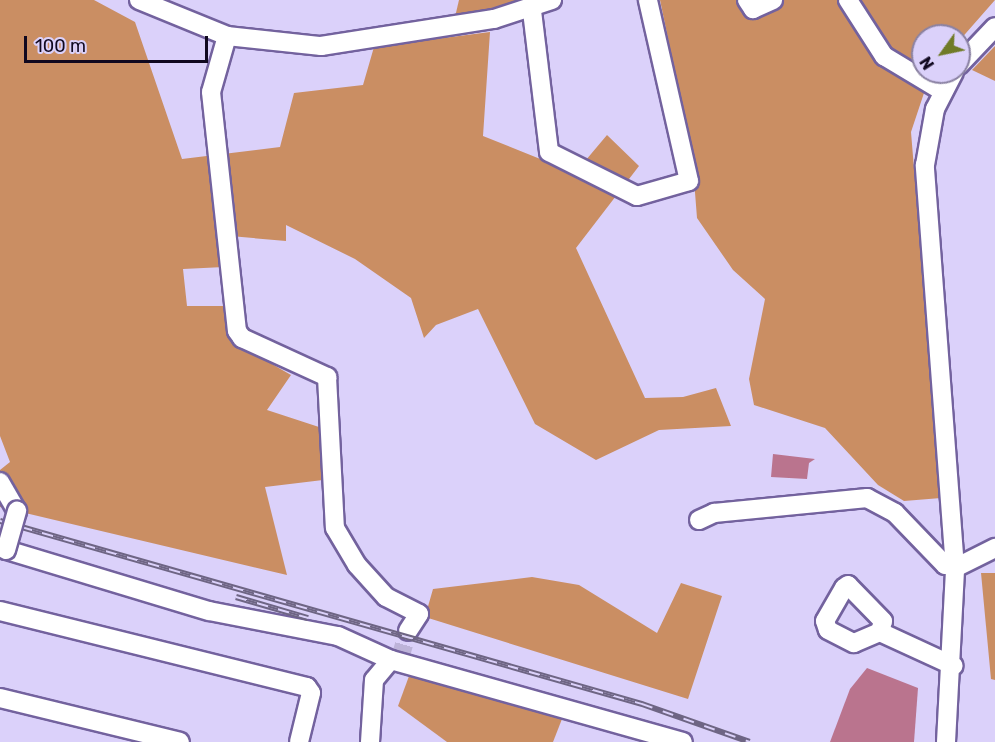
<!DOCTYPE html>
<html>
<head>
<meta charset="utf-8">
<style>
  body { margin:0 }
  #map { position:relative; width:995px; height:742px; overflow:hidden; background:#dbd1fa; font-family:Rubik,sans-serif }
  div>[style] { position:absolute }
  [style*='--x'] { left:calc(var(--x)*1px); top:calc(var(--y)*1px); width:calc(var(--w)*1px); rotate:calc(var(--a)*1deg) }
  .forest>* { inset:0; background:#ca8e63 }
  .water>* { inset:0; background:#ba748e }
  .minor-tunnel>* { height:18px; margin-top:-9px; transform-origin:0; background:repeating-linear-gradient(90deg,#bdb3d9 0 18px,transparent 0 27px) }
  .roads { filter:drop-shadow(2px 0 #73629e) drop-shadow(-2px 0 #73629e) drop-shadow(0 2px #73629e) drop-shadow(0 -2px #73629e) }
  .minor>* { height:18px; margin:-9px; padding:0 9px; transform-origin:9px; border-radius:9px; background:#fff }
  .rail>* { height:6px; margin-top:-3px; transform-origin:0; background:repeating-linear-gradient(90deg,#dbd1fa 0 11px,#6e6584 0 22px); box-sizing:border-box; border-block:2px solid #6e6584 }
  .bridges { filter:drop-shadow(2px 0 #73629e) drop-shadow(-2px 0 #73629e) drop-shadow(0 2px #73629e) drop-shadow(0 -2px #73629e) }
  .minor-bridge>* { height:18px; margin:-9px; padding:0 9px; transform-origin:9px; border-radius:9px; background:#fff }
  span { translate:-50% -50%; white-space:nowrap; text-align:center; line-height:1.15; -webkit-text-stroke:4.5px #dbd1fa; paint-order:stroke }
  .north { position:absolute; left:911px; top:24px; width:60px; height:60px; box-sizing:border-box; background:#dbd1fa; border:2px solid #8a81a2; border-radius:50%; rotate:237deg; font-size:16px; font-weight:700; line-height:24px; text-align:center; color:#10081f }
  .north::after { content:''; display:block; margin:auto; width:21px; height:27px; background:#707b27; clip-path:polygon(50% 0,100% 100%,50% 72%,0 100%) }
  .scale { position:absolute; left:24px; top:36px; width:184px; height:27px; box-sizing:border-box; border:3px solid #10081f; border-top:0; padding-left:8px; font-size:18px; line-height:21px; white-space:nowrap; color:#10081f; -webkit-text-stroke:4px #dbd1fa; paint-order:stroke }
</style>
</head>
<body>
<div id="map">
  <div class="forest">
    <i style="clip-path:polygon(0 0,94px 0,135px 22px,182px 159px,280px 147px,294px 93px,363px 85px,374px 47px,490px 32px,483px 136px,575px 173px,607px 135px,639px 166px,576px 248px,645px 398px,683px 397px,716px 388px,731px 426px,659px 430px,596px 460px,535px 424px,478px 309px,436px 325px,424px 338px,411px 298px,355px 259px,286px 225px,286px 241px,219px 235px,224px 267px,183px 269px,187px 306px,228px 306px,239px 345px,291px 375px,267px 410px,322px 428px,323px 480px,265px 487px,287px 575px,0 507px,0 470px,10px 462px,0 436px)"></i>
    <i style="clip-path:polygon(459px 0,526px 0,455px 17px)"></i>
    <i style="clip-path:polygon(660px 0,995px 0,959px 41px,959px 36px,923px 36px,923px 72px,931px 72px,911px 132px,941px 498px,904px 501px,878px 485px,825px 428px,754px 405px,749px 379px,765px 299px,733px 270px,697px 218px,692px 154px)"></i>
    <i style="clip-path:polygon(995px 46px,995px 81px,972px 70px)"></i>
    <i style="clip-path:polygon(981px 573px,995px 573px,995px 680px,991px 679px)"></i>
    <i style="clip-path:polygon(532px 577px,579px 585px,657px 633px,681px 583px,722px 596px,688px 699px,425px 617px,433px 589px)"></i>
    <i style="clip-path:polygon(412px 668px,562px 719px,553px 742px,447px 742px,398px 706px)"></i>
  </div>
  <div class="water">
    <i style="clip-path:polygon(773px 454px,815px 459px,809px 463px,807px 479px,771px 477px)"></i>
    <i style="clip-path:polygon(867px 668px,918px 688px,914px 742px,830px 742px,850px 689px)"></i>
  </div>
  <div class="minor-tunnel">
    <i style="--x:399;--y:662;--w:32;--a:-74"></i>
  </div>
  <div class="roads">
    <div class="minor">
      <i style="--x:139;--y:0;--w:95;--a:22.2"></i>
      <i style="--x:227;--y:36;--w:95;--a:6.1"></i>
      <i style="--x:321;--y:46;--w:175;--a:-8.9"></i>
      <i style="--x:494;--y:19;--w:61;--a:-18.1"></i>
      <i style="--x:747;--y:0;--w:11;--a:56"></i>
      <i style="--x:753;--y:9;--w:22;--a:-24"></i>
      <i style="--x:848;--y:0;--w:67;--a:57.3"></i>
      <i style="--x:884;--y:56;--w:68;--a:31.1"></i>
      <i style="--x:532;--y:11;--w:142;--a:83.1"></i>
      <i style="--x:549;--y:152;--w:98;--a:26.6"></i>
      <i style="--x:637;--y:196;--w:54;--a:-16.1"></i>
      <i style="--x:689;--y:181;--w:186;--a:-102.8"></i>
      <i style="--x:227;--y:36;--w:58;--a:105.9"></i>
      <i style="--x:211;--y:92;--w:240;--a:83.8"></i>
      <i style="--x:237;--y:331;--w:9;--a:54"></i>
      <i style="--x:242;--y:338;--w:94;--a:24.6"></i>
      <i style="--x:327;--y:377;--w:151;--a:87"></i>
      <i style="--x:335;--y:528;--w:43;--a:59.3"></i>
      <i style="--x:357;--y:565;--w:43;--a:47.8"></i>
      <i style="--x:386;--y:597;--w:37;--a:27"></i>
      <i style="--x:419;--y:614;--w:20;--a:123"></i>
      <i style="--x:959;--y:65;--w:52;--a:-46.5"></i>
      <i style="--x:0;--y:482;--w:34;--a:60"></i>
      <i style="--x:699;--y:520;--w:17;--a:-25"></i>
      <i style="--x:714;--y:513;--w:154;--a:-5.6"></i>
      <i style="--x:867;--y:498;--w:32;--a:28"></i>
      <i style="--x:895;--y:513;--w:72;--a:46.1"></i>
      <i style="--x:945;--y:565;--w:10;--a:0"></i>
      <i style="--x:0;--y:548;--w:218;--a:16.8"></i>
      <i style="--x:209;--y:611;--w:131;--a:11"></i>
      <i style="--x:338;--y:636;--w:58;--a:24.4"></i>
      <i style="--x:391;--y:660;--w:303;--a:15.7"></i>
      <i style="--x:955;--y:568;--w:45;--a:-26.6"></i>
      <i style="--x:0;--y:611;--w:316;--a:13.9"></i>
      <i style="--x:307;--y:687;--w:7;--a:56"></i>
      <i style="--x:311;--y:693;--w:50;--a:103.8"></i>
      <i style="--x:880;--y:632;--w:11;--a:-75"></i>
      <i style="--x:883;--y:621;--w:50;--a:-134.2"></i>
      <i style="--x:848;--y:585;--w:5;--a:143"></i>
      <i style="--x:844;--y:588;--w:38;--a:120"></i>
      <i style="--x:825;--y:621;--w:9;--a:72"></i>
      <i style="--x:828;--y:630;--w:29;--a:27"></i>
      <i style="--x:854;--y:643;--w:28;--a:-23"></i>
      <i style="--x:880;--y:632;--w:81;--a:24.7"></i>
      <i style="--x:0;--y:698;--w:185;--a:13.7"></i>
      <i style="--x:370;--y:742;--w:62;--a:-86.3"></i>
      <i style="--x:374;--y:680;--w:26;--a:-50"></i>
      <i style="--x:946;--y:742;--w:174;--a:-87"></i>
      <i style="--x:955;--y:568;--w:404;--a:-94.3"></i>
      <i style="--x:925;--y:165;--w:57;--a:-79.9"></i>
      <i style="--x:935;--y:109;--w:42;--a:-62.8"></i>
    </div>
  </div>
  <div class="rail">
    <i style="--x:0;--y:521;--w:668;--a:15.91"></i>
    <i style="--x:642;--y:704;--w:114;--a:19.4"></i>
    <i style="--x:236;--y:597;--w:75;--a:16.3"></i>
  </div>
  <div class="bridges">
    <div class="minor-bridge">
      <i style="--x:6;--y:550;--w:41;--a:-74.2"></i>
    </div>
  </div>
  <div class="north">N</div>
  <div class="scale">100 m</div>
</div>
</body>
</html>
